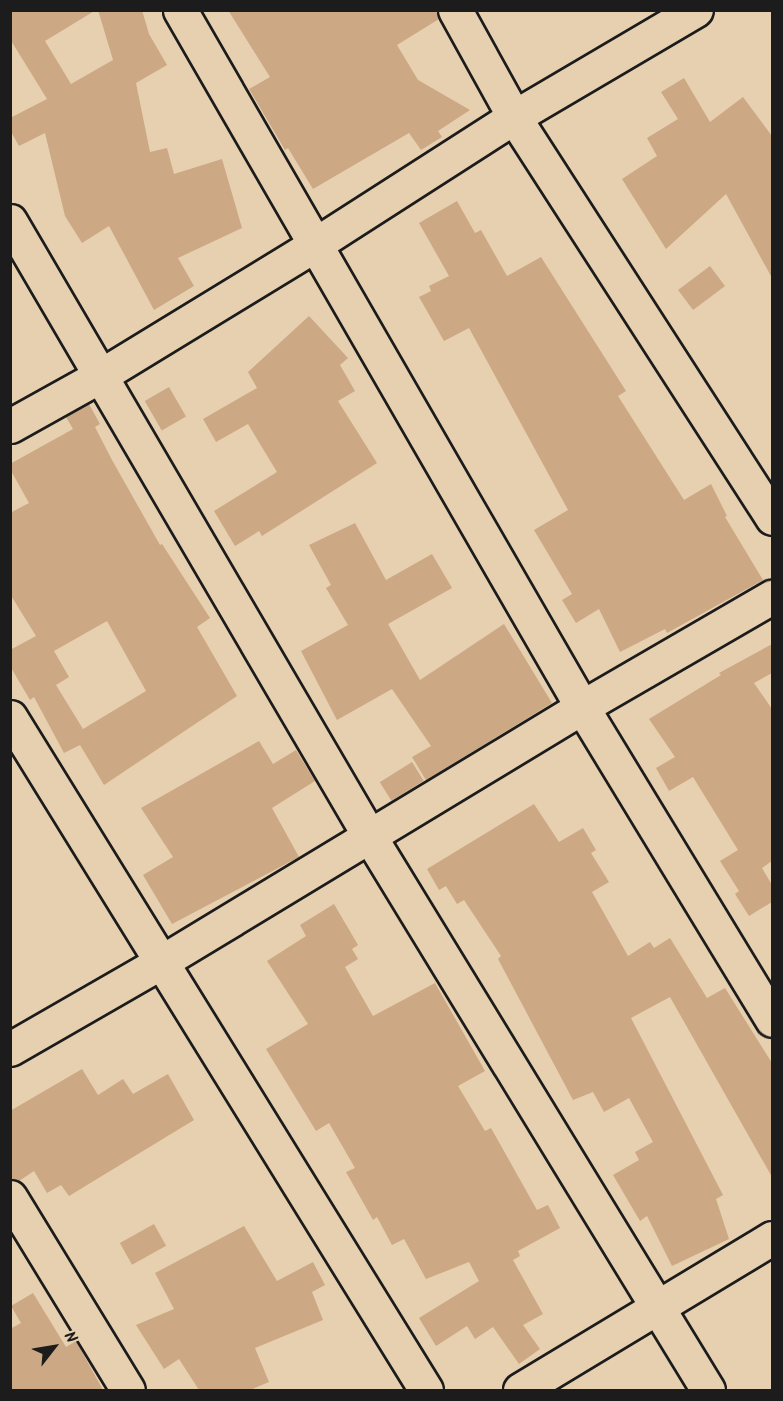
<!DOCTYPE html>
<html>
<head>
<meta charset="utf-8">
<style>
  body { margin:0 }
  #map { position:relative; width:783px; height:1401px; overflow:hidden; background:#e7d0b0; font-family:Kalam,sans-serif }
  div>[style] { position:absolute }
  [style*='--x'] { left:calc(var(--x)*1px); top:calc(var(--y)*1px); width:calc(var(--w)*1px); rotate:calc(var(--a)*1deg) }
  .building>* { inset:0; background:#cca884; transform-origin:0 0 }
  .roads { filter:drop-shadow(2px 0 #1c1c1c) drop-shadow(-2px 0 #1c1c1c) drop-shadow(0 2px #1c1c1c) drop-shadow(0 -2px #1c1c1c) }
  .minor>* { height:33px; margin:-16.5px; padding:0 16.5px; transform-origin:16.5px; border-radius:16.5px; background:#e7d0b0 }
  span { translate:-50% -50%; white-space:nowrap; text-align:center; line-height:1.15; -webkit-text-stroke:4.5px #e7d0b0; paint-order:stroke }
  .frame { position:absolute; inset:0; border:12px solid #1c1c1c; pointer-events:none }
  .north { position:absolute; left:24px; top:1317px; width:60px; height:60px; -webkit-text-stroke:4px #e7d0b0; paint-order:stroke; rotate:59deg; font-size:16px; font-weight:700; line-height:24px; text-align:center; color:#1c1c1c }
  .north::after { content:''; display:block; margin:auto; width:21px; height:27px; background:#1c1c1c; clip-path:polygon(50% 0,100% 100%,50% 72%,0 100%) }
</style>
</head>
<body>
<div id="map">
  <div class="building">
    <i style="clip-path:polygon(10px 10px,96px 10px,45px 41px,71px 84px,113px 60px,98px 10px,142px 10px,149px 34px,167px 65px,136px 83px,150px 152px,167px 148px,174px 174px,222px 159px,242px 228px,178px 258px,194px 286px,154px 310px,109px 226px,82px 243px,65px 216px,45px 133px,19px 146px,10px 130px,10px 118px,47px 99px,10px 39px)"></i>
    <i style="clip-path:polygon(228px 10px,436px 10px,439px 19px,397px 45px,418px 80px,470px 110px,438px 131px,442px 137px,421px 150px,409px 133px,313px 189px,288px 148px,285px 150px,249px 89px,270px 77px)"></i>
    <i style="clip-path:polygon(684px 78px,710px 122px,743px 97px,772px 136px,772px 278px,726px 194px,666px 249px,622px 179px,657px 156px,647px 138px,678px 119px,661px 92px)"></i>
    <i style="clip-path:polygon(457px 201px,475px 233px,481px 230px,507px 276px,541px 257px,626px 391px,618px 396px,684px 500px,711px 484px,727px 516px,725px 517px,763px 580px,667px 633px,665px 629px,620px 652px,599px 609px,576px 623px,562px 600px,572px 594px,534px 530px,568px 510px,469px 328px,444px 341px,419px 297px,431px 291px,429px 286px,449px 276px,419px 223px)"></i>
    <i style="left:710px;top:266px;width:25px;height:40px;rotate:53deg"></i>
    <i style="clip-path:polygon(309px 316px,348px 358px,340px 365px,355px 391px,338px 401px,377px 463px,262px 536px,259px 531px,235px 546px,214px 511px,277px 472px,248px 424px,216px 442px,203px 419px,257px 388px,248px 372px)"></i>
    <i style="left:169px;top:387px;width:34px;height:28px;rotate:60deg"></i>
    <i style="clip-path:polygon(evenodd,89px 404px,100px 424px,95px 427px,112px 460px,160px 545px,162px 544px,210px 618px,197px 627px,237px 696px,104px 785px,80px 745px,64px 753px,34px 697px,30px 700px,10px 666px,10px 650px,36px 636px,10px 594px,10px 513px,29px 503px,10px 469px,10px 464px,73px 429px,66px 417px,89px 404px,107px 621px,146px 691px,83px 729px,56px 685px,69px 677px,54px 651px,107px 621px)"></i>
    <i style="clip-path:polygon(355px 523px,386px 580px,432px 554px,452px 588px,388px 624px,420px 680px,504px 624px,552px 703px,426px 780px,412px 757px,431px 746px,392px 689px,337px 720px,301px 651px,348px 625px,326px 588px,331px 585px,309px 545px)"></i>
    <i style="clip-path:polygon(772px 644px,772px 673px,754px 683px,772px 709px,772px 861px,762px 868px,772px 885px,772px 902px,749px 916px,735px 894px,739px 891px,720px 861px,738px 850px,693px 777px,669px 791px,656px 768px,675px 757px,649px 719px,721px 675px,719px 673px)"></i>
    <i style="clip-path:polygon(259px 741px,273px 764px,296px 750px,315px 781px,272px 808px,299px 857px,172px 924px,143px 875px,173px 857px,141px 808px)"></i>
    <i style="left:412px;top:762px;width:22px;height:38px;rotate:58deg"></i>
    <i style="clip-path:polygon(534px 804px,559px 842px,583px 828px,596px 850px,591px 853px,609px 882px,592px 892px,628px 956px,650px 942px,654px 948px,670px 938px,707px 998px,725px 988px,772px 1063px,772px 1177px,670px 997px,631px 1018px,723px 1195px,716px 1199px,729px 1239px,672px 1266px,647px 1216px,640px 1221px,613px 1175px,639px 1160px,635px 1152px,653px 1142px,629px 1098px,604px 1112px,593px 1092px,573px 1100px,498px 959px,501px 956px,464px 900px,457px 904px,446px 886px,439px 890px,427px 869px)"></i>
    <i style="clip-path:polygon(334px 904px,358px 945px,352px 949px,358px 959px,345px 967px,373px 1016px,435px 983px,485px 1071px,458px 1086px,485px 1131px,491px 1128px,537px 1210px,548px 1205px,560px 1228px,518px 1251px,520px 1256px,513px 1260px,543px 1314px,523px 1325px,540px 1349px,519px 1364px,493px 1327px,475px 1339px,467px 1326px,436px 1346px,419px 1318px,479px 1281px,469px 1262px,426px 1279px,404px 1239px,392px 1245px,377px 1217px,373px 1220px,346px 1172px,355px 1168px,329px 1123px,316px 1131px,266px 1049px,308px 1024px,267px 961px,306px 936px,300px 925px)"></i>
    <i style="clip-path:polygon(82px 1069px,98px 1095px,123px 1079px,133px 1094px,168px 1074px,194px 1120px,69px 1196px,61px 1185px,47px 1193px,34px 1171px,19px 1181px,10px 1178px,10px 1111px)"></i>
    <i style="left:154px;top:1224px;width:25px;height:39px;rotate:61deg"></i>
    <i style="clip-path:polygon(244px 1226px,277px 1281px,313px 1262px,325px 1285px,312px 1292px,323px 1320px,255px 1348px,269px 1382px,250px 1390px,199px 1390px,179px 1359px,164px 1369px,136px 1325px,174px 1309px,155px 1273px)"></i>
    <i style="clip-path:polygon(33px 1293px,66px 1347px,76px 1341px,103px 1390px,10px 1390px,10px 1329px,21px 1323px,11px 1306px)"></i>
  </div>
  <div class="roads">
    <div class="minor">
      <i style="--x:180;--y:10;--w:805;--a:60.03"></i>
      <i style="--x:582;--y:707;--w:366;--a:58.7"></i>
      <i style="--x:455;--y:10;--w:122;--a:61.1"></i>
      <i style="--x:514;--y:117;--w:477;--a:57.2"></i>
      <i style="--x:10;--y:221;--w:713;--a:59.7"></i>
      <i style="--x:370;--y:837;--w:648;--a:58.57"></i>
      <i style="--x:10;--y:426;--w:103;--a:-29.1"></i>
      <i style="--x:100;--y:376;--w:253;--a:-31.4"></i>
      <i style="--x:316;--y:244;--w:235;--a:-32.7"></i>
      <i style="--x:514;--y:117;--w:211;--a:-30.5"></i>
      <i style="--x:10;--y:717;--w:791;--a:58.28"></i>
      <i style="--x:10;--y:1049;--w:177;--a:-29.9"></i>
      <i style="--x:163;--y:961;--w:490;--a:-31.2"></i>
      <i style="--x:582;--y:707;--w:220;--a:-30.1"></i>
      <i style="--x:10;--y:1197;--w:226;--a:58.6"></i>
      <i style="--x:520;--y:1390;--w:294;--a:-31.1"></i>
    </div>
  </div>
  <div class="frame"></div>
  <div class="north">N</div>
</div>
</body>
</html>
